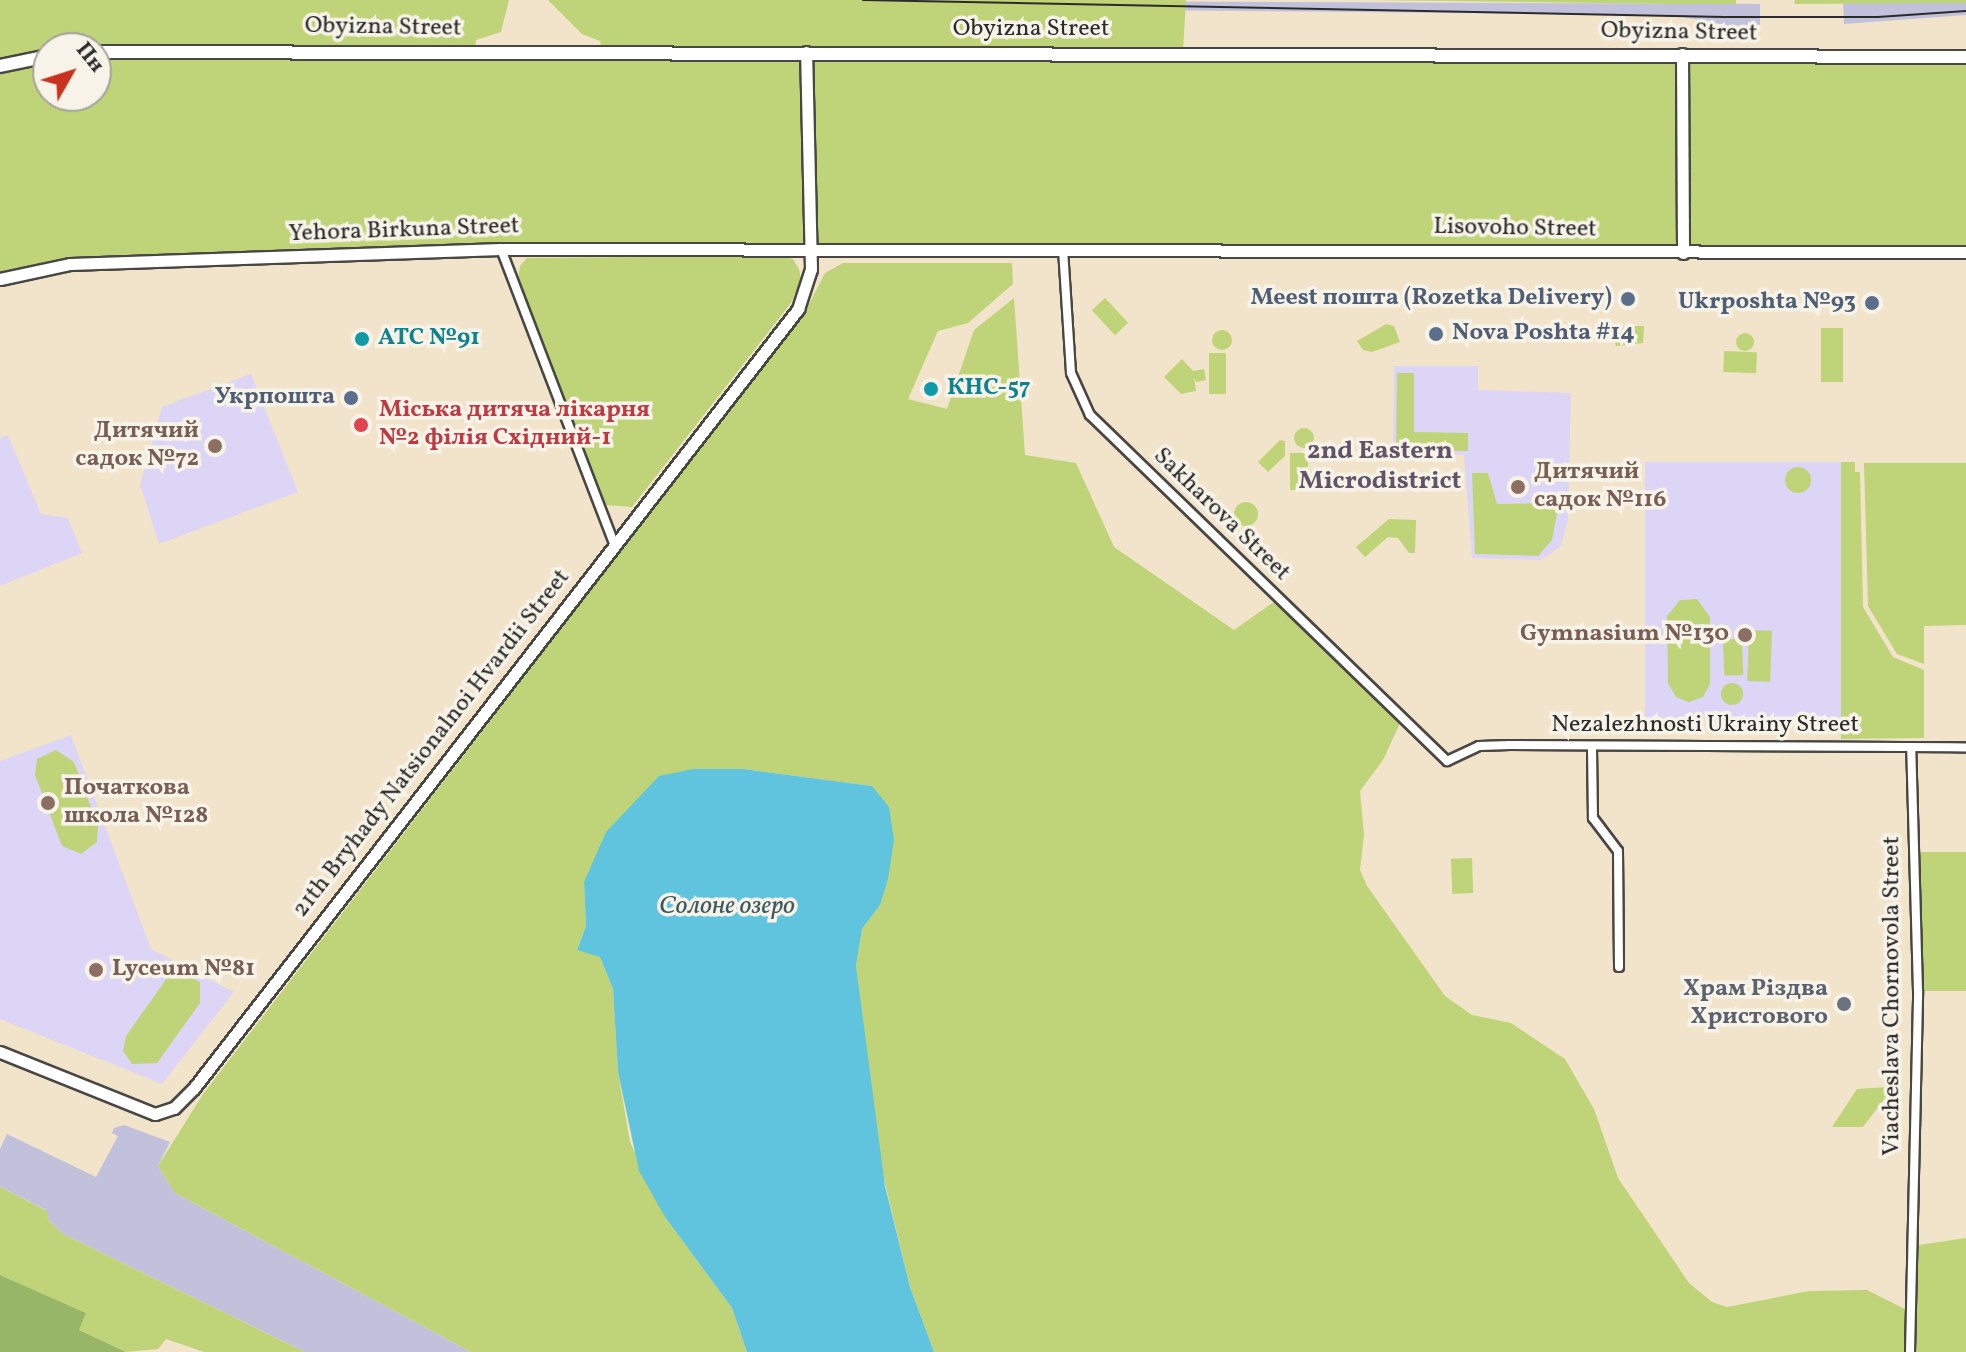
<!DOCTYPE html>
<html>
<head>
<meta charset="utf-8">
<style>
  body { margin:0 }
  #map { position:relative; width:1966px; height:1352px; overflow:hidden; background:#f2e4ca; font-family:Vollkorn,serif }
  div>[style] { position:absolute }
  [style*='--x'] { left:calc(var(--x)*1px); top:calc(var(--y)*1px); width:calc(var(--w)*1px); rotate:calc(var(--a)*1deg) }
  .built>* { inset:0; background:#ddd5f6; transform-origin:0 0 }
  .industrial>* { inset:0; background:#c2c1dc }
  .green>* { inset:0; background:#bfd478; transform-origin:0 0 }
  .round { border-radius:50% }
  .forest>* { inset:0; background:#97b668 }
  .water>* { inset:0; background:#60c4de }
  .roads { filter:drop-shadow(2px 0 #494743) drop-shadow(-2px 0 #494743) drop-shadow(0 2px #494743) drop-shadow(0 -2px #494743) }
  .street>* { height:8px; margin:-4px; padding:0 4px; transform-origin:4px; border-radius:4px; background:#fff }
  .secondary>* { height:11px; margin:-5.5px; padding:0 5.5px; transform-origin:5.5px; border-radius:5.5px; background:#fff }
  .primary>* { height:12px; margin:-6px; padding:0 6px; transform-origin:6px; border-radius:6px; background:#fff }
  .tram>* { height:2px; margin:-1px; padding:0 1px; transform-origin:1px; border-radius:1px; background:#2b2b2b }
  .dots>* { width:22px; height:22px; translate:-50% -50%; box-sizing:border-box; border:4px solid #f7f3e8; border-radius:50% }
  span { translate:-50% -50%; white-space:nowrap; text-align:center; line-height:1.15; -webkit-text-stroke:7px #f7f3e8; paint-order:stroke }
  .street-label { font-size:24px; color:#2b2b2b }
  .service-label { font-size:24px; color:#4e5e75; font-weight:700 }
  .right { translate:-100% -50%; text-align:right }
  .left { translate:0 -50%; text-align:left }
  .culture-label { font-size:24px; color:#0d838f; font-weight:700 }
  .health-label { font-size:24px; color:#be3a42; font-weight:700 }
  .education-label { font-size:24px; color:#785e54; font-weight:700 }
  .worship-label { font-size:24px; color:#5b616d; font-weight:700 }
  .neighbourhood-label { font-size:26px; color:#615466; font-weight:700 }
  .water-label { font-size:26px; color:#3b5961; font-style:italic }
  .north { position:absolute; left:32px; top:32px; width:80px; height:80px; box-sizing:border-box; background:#f7f3e8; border:2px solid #a5a39c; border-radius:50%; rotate:51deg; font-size:22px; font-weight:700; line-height:32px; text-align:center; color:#2b2b2b }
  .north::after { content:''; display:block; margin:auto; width:28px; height:36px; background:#c8321e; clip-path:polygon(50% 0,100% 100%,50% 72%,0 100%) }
</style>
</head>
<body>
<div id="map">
  <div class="built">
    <i style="clip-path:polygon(1394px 366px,1478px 366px,1478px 390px,1571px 393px,1568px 519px,1561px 546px,1541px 560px,1472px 558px,1464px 455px,1393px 454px)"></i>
    <i style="clip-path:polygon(251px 374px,298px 492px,159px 544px,140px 485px,162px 407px)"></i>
    <i style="clip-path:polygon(8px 435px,41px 514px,68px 518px,82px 553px,0 586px,0 438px)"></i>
    <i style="left:1841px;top:462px;width:256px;height:196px;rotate:90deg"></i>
    <i style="clip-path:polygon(71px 735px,151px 949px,234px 992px,162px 1084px,0 1019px,0 761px)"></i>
  </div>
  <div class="industrial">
    <i style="clip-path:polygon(819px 0,1760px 4px,1760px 25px,1730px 26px,1673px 15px,908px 8px)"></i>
    <i style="clip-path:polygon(1843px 3px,1966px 3px,1966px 15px,1844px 24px)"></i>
    <i style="clip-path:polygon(124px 1125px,170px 1142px,158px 1166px,175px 1193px,471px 1352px,305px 1352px,63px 1234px,48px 1220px,46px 1210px,0 1187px,0 1149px,7px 1134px,96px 1177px,118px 1136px,112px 1133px,114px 1128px)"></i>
  </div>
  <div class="green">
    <i style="clip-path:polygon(evenodd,0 0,509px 0,501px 32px,476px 40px,475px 50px,602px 51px,600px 41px,582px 34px,548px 0,1186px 0,1183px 51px,1966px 57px,1966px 252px,789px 246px,70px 264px,0 279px,0 0,48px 48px,96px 48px,96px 96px,48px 96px,48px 48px)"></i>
    <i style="clip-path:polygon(1363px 0,1736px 0,1736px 4px,1673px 4px)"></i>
    <i style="clip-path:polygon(1795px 0,1966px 0,1966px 3px,1794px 4px)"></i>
    <i style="clip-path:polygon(777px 256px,793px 259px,799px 269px,801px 280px,791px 303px,632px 507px,606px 505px,518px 280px,520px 266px,527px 258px)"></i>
    <i style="clip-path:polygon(843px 263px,1012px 263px,1013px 284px,968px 323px,938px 331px,908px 399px,947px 409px,974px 330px,1014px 298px,1025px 455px,1076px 463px,1114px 547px,1234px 630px,1278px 599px,1402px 719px,1383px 760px,1360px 791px,1364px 835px,1360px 870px,1367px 886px,1445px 996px,1472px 1015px,1511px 1023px,1565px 1059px,1594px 1109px,1618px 1178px,1689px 1283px,1712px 1302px,1727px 1307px,1809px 1291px,1867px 1290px,1911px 1312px,1912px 1246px,1966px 1238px,1966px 1352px,934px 1352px,910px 1287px,884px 1179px,863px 1039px,856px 966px,862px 929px,880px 905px,872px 786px,744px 769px,693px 769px,584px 882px,586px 926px,577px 949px,600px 957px,613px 989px,618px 1072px,630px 1142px,665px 1217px,732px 1308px,747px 1352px,471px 1352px,175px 1193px,158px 1166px,203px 1094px,805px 312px,825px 273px)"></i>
    <i style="left:1105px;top:298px;width:34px;height:18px;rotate:47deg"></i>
    <i style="clip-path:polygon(1386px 324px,1394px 326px,1400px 342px,1372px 352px,1363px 350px,1357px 341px)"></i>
    <i style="clip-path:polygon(1628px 326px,1644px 326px,1643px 343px,1616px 346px,1611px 332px)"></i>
    <i style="left:1821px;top:328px;width:22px;height:54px"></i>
    <i class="round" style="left:1212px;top:330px;width:20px;height:20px"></i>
    <i class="round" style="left:1736px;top:333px;width:18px;height:18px"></i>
    <i style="left:1724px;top:351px;width:33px;height:21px;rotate:2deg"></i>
    <i style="left:1209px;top:353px;width:17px;height:41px"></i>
    <i style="clip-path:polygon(1182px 359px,1193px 371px,1204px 369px,1206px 380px,1196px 382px,1194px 377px,1196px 391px,1181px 394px,1164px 377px)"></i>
    <i style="clip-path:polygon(1397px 373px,1414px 373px,1414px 432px,1468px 433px,1468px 451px,1396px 450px)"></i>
    <i class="round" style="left:1294px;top:428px;width:20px;height:20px"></i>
    <i style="clip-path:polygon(1280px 440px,1285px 441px,1285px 456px,1268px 472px,1258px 462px)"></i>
    <i style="left:1290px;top:453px;width:18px;height:37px"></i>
    <i style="clip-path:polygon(1841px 462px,1855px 462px,1855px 472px,1860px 472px,1863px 607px,1893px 657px,1924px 670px,1924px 738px,1841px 739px)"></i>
    <i style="clip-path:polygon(1864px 463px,1966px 463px,1966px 625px,1924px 626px,1924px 664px,1897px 654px,1868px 606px)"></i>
    <i class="round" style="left:1785px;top:467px;width:26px;height:26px"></i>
    <i style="clip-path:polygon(1472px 473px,1488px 473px,1497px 504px,1559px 503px,1552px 540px,1538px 556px,1475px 554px)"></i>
    <i class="round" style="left:1234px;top:502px;width:24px;height:24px"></i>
    <i style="clip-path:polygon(1389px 519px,1416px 520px,1415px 553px,1409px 553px,1398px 538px,1388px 537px,1365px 557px,1356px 547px)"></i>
    <i style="clip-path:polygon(1697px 599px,1710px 617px,1710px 684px,1703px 697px,1689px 702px,1676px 697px,1668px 683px,1667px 616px,1680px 600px)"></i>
    <i style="left:1749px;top:630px;width:23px;height:51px;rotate:2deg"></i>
    <i style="left:1742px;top:639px;width:36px;height:19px;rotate:88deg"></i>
    <i class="round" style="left:1721px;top:683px;width:22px;height:22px"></i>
    <i style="clip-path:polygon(56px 750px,74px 762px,98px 826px,97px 842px,81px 854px,62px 846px,35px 775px,37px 759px)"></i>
    <i style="left:1966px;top:852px;width:139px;height:49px;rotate:90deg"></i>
    <i style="left:1472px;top:858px;width:35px;height:21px;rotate:88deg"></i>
    <i style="clip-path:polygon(182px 972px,200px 982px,200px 1003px,157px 1063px,132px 1064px,123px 1051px,126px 1036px,167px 978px)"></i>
    <i style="clip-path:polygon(1887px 1087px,1889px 1093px,1863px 1127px,1832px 1127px,1857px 1089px)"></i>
    <i style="clip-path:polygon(0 1187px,47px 1211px,48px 1220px,63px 1234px,305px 1352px,204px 1352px,166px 1339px,158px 1349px,126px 1352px,79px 1330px,86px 1313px,0 1275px)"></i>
  </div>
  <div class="forest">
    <i style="clip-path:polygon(0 1275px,86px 1313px,79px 1330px,126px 1352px,0 1352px)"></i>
  </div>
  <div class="water">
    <i style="clip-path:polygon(693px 769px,744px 769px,872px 786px,889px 807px,894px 840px,888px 879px,880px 905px,862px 929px,856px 966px,885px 1186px,910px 1287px,934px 1352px,747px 1352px,732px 1308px,665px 1217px,639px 1171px,618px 1072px,613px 989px,600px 957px,577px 950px,586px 926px,584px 882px,606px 832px,659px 776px)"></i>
  </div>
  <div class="roads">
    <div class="street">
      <i style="--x:501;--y:249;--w:316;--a:69"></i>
      <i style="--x:1063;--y:249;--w:124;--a:86.3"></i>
      <i style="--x:1071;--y:373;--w:46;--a:65.7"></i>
      <i style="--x:1090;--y:415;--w:497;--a:44.1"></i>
      <i style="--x:1447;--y:761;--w:35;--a:-25"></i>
      <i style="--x:1479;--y:746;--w:31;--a:-2"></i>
      <i style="--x:1510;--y:745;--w:456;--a:0.3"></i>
      <i style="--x:1592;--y:748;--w:70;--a:89.2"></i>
      <i style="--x:1593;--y:818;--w:41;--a:52.9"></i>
      <i style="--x:1618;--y:851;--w:116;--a:89.5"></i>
      <i style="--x:1910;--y:1352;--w:361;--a:-88.7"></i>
      <i style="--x:1918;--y:991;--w:244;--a:-91.6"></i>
    </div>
    <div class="secondary">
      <i style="--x:1682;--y:54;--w:199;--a:89.7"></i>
      <i style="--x:0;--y:279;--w:72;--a:-12.1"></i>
      <i style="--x:70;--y:264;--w:431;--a:-2"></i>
      <i style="--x:501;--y:249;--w:1465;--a:0.12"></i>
      <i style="--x:0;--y:1052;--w:167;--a:21.8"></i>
      <i style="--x:155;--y:1114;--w:20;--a:-18"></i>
      <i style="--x:174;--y:1108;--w:28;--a:-45"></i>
      <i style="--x:194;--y:1088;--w:986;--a:-52.21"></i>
      <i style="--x:798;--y:309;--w:42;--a:-72"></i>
      <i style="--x:811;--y:269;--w:217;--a:-91.3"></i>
    </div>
    <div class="primary">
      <i style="--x:96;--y:52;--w:1870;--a:0.15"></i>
      <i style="--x:0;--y:66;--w:49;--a:-11.8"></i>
    </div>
  </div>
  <div class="tram">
    <i style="--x:863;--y:0;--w:861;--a:1.13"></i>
    <i style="--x:1724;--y:17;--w:154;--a:0"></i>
    <i style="--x:1878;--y:17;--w:88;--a:-3.9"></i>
  </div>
  <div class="dots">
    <i style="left:1628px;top:299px;background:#5c6f8a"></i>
    <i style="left:1872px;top:303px;background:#5c6f8a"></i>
    <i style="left:1436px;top:334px;background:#5c6f8a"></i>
    <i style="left:362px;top:339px;background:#0f9aa8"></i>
    <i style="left:931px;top:389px;background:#0f9aa8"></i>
    <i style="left:351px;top:398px;background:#5c6f8a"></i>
    <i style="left:361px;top:425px;background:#e0444e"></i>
    <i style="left:215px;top:446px;background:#8d6e63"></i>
    <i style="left:1518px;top:487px;background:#8d6e63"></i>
    <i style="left:1745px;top:635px;background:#8d6e63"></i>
    <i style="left:48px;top:803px;background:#8d6e63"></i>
    <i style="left:96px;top:970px;background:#8d6e63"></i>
    <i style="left:1844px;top:1004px;background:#6b7280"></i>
  </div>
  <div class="street-label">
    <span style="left:383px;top:28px;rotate:1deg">Obyizna Street</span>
    <span style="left:1031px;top:30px">Obyizna Street</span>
    <span style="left:1679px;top:33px;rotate:1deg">Obyizna Street</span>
    <span style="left:1515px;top:229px;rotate:1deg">Lisovoho Street</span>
    <span style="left:404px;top:231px;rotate:-2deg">Yehora Birkuna Street</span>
    <span style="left:1221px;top:515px;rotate:44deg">Sakharova Street</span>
    <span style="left:1705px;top:726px">Nezalezhnosti Ukrainy Street</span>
    <span style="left:432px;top:744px;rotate:-52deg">21th Bryhady Natsionalnoi Hvardii Street</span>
    <span style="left:1893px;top:996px;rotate:-90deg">Viacheslava Chornovola Street</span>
  </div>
  <div class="service-label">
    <span class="right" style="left:1612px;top:299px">Meest пошта (Rozetka Delivery)</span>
    <span class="right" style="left:1856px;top:303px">Ukrposhta №93</span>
    <span class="left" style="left:1452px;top:334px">Nova Poshta #14</span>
    <span class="right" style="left:335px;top:398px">Укрпошта</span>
  </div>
  <div class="culture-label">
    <span class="left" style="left:378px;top:339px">АТС №91</span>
    <span class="left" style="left:947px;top:389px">КНС-57</span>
  </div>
  <div class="health-label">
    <span class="left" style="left:379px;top:425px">Міська дитяча лікарня<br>№2 філія Східний-1</span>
  </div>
  <div class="education-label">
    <span class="right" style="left:199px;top:446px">Дитячий<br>садок №72</span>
    <span class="left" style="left:1534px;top:487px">Дитячий<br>садок №116</span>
    <span class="right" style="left:1729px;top:635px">Gymnasium №130</span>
    <span class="left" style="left:64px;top:803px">Початкова<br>школа №128</span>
    <span class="left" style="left:112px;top:970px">Lyceum №81</span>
  </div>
  <div class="worship-label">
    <span class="right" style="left:1828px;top:1004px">Храм Різдва<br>Христового</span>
  </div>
  <div class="neighbourhood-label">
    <span style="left:1380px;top:467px">2nd Eastern<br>Microdistrict</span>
  </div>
  <div class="water-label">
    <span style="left:727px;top:907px">Солоне озеро</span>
  </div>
  <div class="north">Пн</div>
</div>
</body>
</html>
